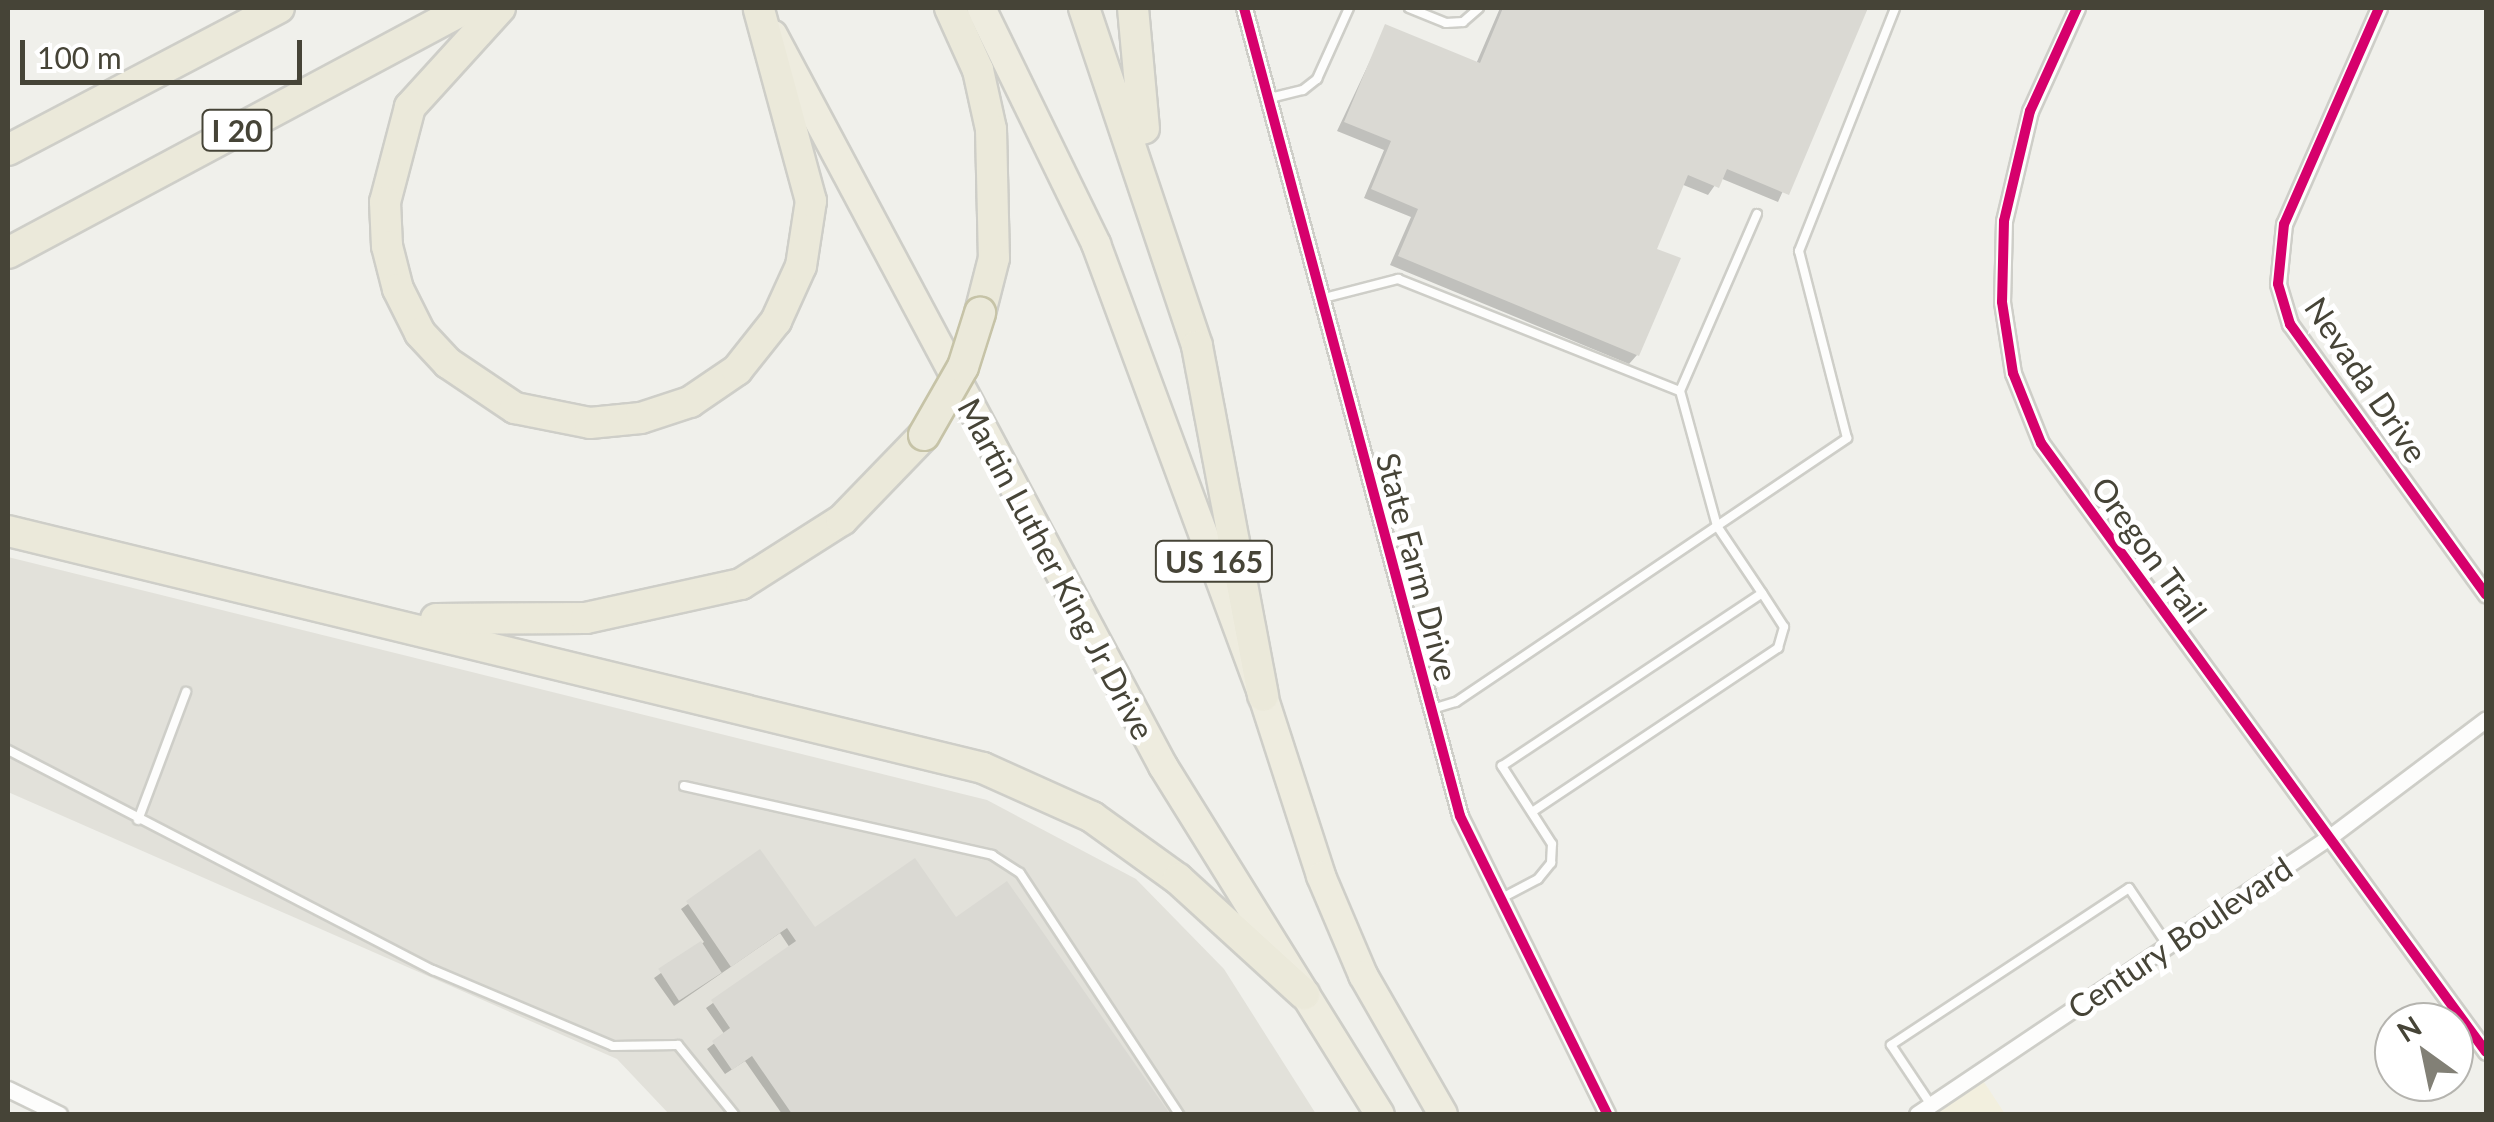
<!DOCTYPE html>
<html>
<head>
<meta charset="utf-8">
<style>
  body { margin:0 }
  #map { position:relative; width:2494px; height:1122px; overflow:hidden; background:#f0f0eb; font-family:Lato,sans-serif }
  div>[style] { position:absolute }
  [style*='--x'] { left:calc(var(--x)*1px); top:calc(var(--y)*1px); width:calc(var(--w)*1px); rotate:calc(var(--a)*1deg) }
  .commercial>* { inset:0; background:#f2efde }
  .industrial>* { inset:0; background:#e2e1da }
  .shadow>* { inset:0; background:#0003 }
  .building>* { inset:0; background:#dad9d3; transform-origin:0 0 }
  .roads { filter:drop-shadow(2px 0 #cecec8) drop-shadow(-2px 0 #cecec8) drop-shadow(0 2px #cecec8) drop-shadow(0 -2px #cecec8) }
  .service>* { height:8px; margin:-4px; padding:0 4px; transform-origin:4px; border-radius:4px; background:#fdfdfc }
  .minor>* { height:15px; margin:-7.5px; padding:0 7.5px; transform-origin:7.5px; border-radius:7.5px; background:#fdfdfc }
  .trunk>* { height:28px; margin:-14px; padding:0 14px; transform-origin:14px; border-radius:14px; background:#eeecdf }
  .motorway>* { height:30px; margin:-15px; padding:0 15px; transform-origin:15px; border-radius:15px; background:#ebe9da }
  .bridges { filter:drop-shadow(2px 0 #c6c3a7) drop-shadow(-2px 0 #c6c3a7) drop-shadow(0 2px #c6c3a7) drop-shadow(0 -2px #c6c3a7) }
  .motorway-bridge>* { height:30px; margin:-15px; padding:0 15px; transform-origin:15px; border-radius:15px; background:#ebe9da }
  .cycleway>* { height:10px; margin:-5px; padding:0 5px; transform-origin:5px; border-radius:5px; background:#d6006c }
  span { translate:-50% -50%; white-space:nowrap; text-align:center; line-height:1.15; -webkit-text-stroke:10px #fff; paint-order:stroke }
  .shield-label span { padding:2px 8px; background:#fff; border:2px solid; border-radius:8px; -webkit-text-stroke-width:0 }
  .shield-label { font-size:30px; color:#464437; font-weight:700 }
  .street-label { font-size:32px; color:#464437 }
  .frame { position:absolute; inset:0; border:10px solid #464437; pointer-events:none }
  .north { position:absolute; left:2374px; top:1002px; width:100px; height:100px; box-sizing:border-box; background:#fff; border:2px solid #b5b4af; border-radius:50%; rotate:327deg; font-size:28px; font-weight:700; line-height:40px; text-align:center; color:#464437 }
  .north::after { content:''; display:block; margin:auto; width:35px; height:45px; background:#828076; clip-path:polygon(50% 0,100% 100%,50% 72%,0 100%) }
  .scale { position:absolute; left:20px; top:40px; width:282px; height:45px; box-sizing:border-box; border:5px solid #464437; border-top:0; padding-left:12px; font-size:30px; line-height:35px; white-space:nowrap; color:#464437; -webkit-text-stroke:8px #fff; paint-order:stroke }
</style>
</head>
<body>
<div id="map">
  <div class="commercial">
    <i style="clip-path:polygon(1984px 1082px,2005px 1114px,1935px 1114px)"></i>
  </div>
  <div class="industrial">
    <i style="clip-path:polygon(8px 557px,987px 800px,1136px 879px,1224px 969px,1316px 1114px,669px 1114px,617px 1059px,8px 792px)"></i>
  </div>
  <div class="shadow">
    <i style="clip-path:polygon(1500px 8px,1865px 8px,1778px 202px,1720px 178px,1708px 195px,1681px 184px,1654px 250px,1637px 355px,1629px 364px,1390px 265px,1411px 217px,1364px 198px,1384px 150px,1337px 131px,1386px 27px,1476px 64px)"></i>
    <i style="clip-path:polygon(760px 852px,814px 931px,955px 920px,1007px 884px,1167px 1114px,782px 1114px,745px 1061px,725px 1074px,707px 1049px,725px 1035px,706px 1008px,790px 948px,780px 933px,674px 1006px,654px 978px,704px 942px,681px 909px)"></i>
  </div>
  <div class="building">
    <i style="clip-path:polygon(1503px 8px,1868px 8px,1789px 195px,1727px 169px,1719px 188px,1688px 175px,1657px 249px,1681px 258px,1639px 356px,1398px 256px,1418px 209px,1371px 189px,1391px 141px,1344px 122px,1385px 24px,1480px 63px)"></i>
    <i style="clip-path:polygon(760px 849px,815px 927px,915px 858px,956px 917px,1007px 881px,1170px 1114px,792px 1114px,752px 1056px,732px 1070px,712px 1041px,730px 1028px,711px 1000px,796px 941px,787px 928px,731px 967px,686px 901px)"></i>
    <i style="left:701px;top:941px;width:38px;height:51px;rotate:57deg"></i>
  </div>
  <div class="roads">
    <div class="service">
      <i style="--x:1409;--y:8;--w:40;--a:22"></i>
      <i style="--x:1446;--y:23;--w:17;--a:-3"></i>
      <i style="--x:1463;--y:22;--w:21;--a:-41"></i>
      <i style="--x:1270;--y:98;--w:34;--a:-14"></i>
      <i style="--x:1303;--y:90;--w:18;--a:-38"></i>
      <i style="--x:1317;--y:79;--w:78;--a:-65.7"></i>
      <i style="--x:1320;--y:299;--w:81;--a:-14.4"></i>
      <i style="--x:1398;--y:279;--w:303;--a:21.7"></i>
      <i style="--x:1429;--y:710;--w:28;--a:-17"></i>
      <i style="--x:1456;--y:702;--w:472;--a:-34"></i>
      <i style="--x:1847;--y:438;--w:193;--a:-104.4"></i>
      <i style="--x:1799;--y:251;--w:261;--a:-68.4"></i>
      <i style="--x:8;--y:750;--w:479;--a:27.4"></i>
      <i style="--x:433;--y:970;--w:195;--a:22.9"></i>
      <i style="--x:613;--y:1046;--w:65;--a:-0.9"></i>
      <i style="--x:678;--y:1045;--w:89;--a:50.9"></i>
      <i style="--x:684;--y:786;--w:316;--a:12.6"></i>
      <i style="--x:992;--y:855;--w:33;--a:33"></i>
      <i style="--x:1020;--y:873;--w:289;--a:56.6"></i>
      <i style="--x:1532;--y:812;--w:296;--a:-33.7"></i>
      <i style="--x:1778;--y:648;--w:22;--a:-74"></i>
      <i style="--x:1784;--y:627;--w:40;--a:-122.9"></i>
      <i style="--x:138;--y:820;--w:137;--a:-69.4"></i>
      <i style="--x:1500;--y:899;--w:43;--a:-27.8"></i>
      <i style="--x:1538;--y:879;--w:21;--a:-51"></i>
      <i style="--x:1551;--y:863;--w:19;--a:-87"></i>
      <i style="--x:1552;--y:844;--w:93;--a:-122.7"></i>
      <i style="--x:1502;--y:766;--w:312;--a:-33.6"></i>
      <i style="--x:1762;--y:593;--w:81;--a:-123.9"></i>
      <i style="--x:1717;--y:526;--w:140;--a:-105.3"></i>
      <i style="--x:1680;--y:391;--w:193;--a:-66.5"></i>
      <i style="--x:1931;--y:1105;--w:72;--a:-123.7"></i>
      <i style="--x:1891;--y:1045;--w:285;--a:-33.4"></i>
      <i style="--x:2129;--y:888;--w:70;--a:56.1"></i>
    </div>
    <div class="minor">
      <i style="--x:1244;--y:8;--w:836;--a:75.03"></i>
      <i style="--x:1460;--y:816;--w:332;--a:63.7"></i>
      <i style="--x:2077;--y:8;--w:113;--a:114.5"></i>
      <i style="--x:2030;--y:111;--w:113;--a:103.3"></i>
      <i style="--x:2004;--y:221;--w:81;--a:91.4"></i>
      <i style="--x:2002;--y:302;--w:72;--a:81.2"></i>
      <i style="--x:2013;--y:373;--w:75;--a:68.2"></i>
      <i style="--x:2041;--y:443;--w:754;--a:53.84"></i>
      <i style="--x:2379;--y:8;--w:236;--a:113.7"></i>
      <i style="--x:2284;--y:224;--w:60;--a:95.7"></i>
      <i style="--x:2278;--y:284;--w:42;--a:73.3"></i>
      <i style="--x:2290;--y:324;--w:334;--a:54.1"></i>
      <i style="--x:8;--y:1089;--w:57;--a:26.1"></i>
      <i style="--x:1917;--y:1114;--w:494;--a:-33.9"></i>
      <i style="--x:2327;--y:839;--w:199;--a:-37"></i>
    </div>
    <div class="trunk">
      <i style="--x:981;--y:8;--w:263;--a:64"></i>
      <i style="--x:1096;--y:244;--w:482;--a:69.7"></i>
      <i style="--x:1263;--y:696;--w:189;--a:72.1"></i>
      <i style="--x:1321;--y:876;--w:108;--a:67"></i>
      <i style="--x:1363;--y:975;--w:160;--a:60.1"></i>
      <i style="--x:773;--y:35;--w:829;--a:61.92"></i>
      <i style="--x:1163;--y:766;--w:410;--a:58.1"></i>
    </div>
    <div class="motorway">
      <i style="--x:500;--y:8;--w:134;--a:132.3"></i>
      <i style="--x:410;--y:107;--w:98;--a:104.7"></i>
      <i style="--x:385;--y:202;--w:44;--a:87.4"></i>
      <i style="--x:387;--y:246;--w:44;--a:75.7"></i>
      <i style="--x:398;--y:289;--w:49;--a:63.4"></i>
      <i style="--x:420;--y:333;--w:41;--a:47"></i>
      <i style="--x:448;--y:363;--w:81;--a:33.9"></i>
      <i style="--x:515;--y:408;--w:76;--a:11.3"></i>
      <i style="--x:590;--y:423;--w:51;--a:-5.6"></i>
      <i style="--x:641;--y:418;--w:52;--a:-18.1"></i>
      <i style="--x:690;--y:402;--w:57;--a:-34.2"></i>
      <i style="--x:737;--y:370;--w:63;--a:-51.5"></i>
      <i style="--x:776;--y:321;--w:60;--a:-65.6"></i>
      <i style="--x:801;--y:266;--w:66;--a:-81.3"></i>
      <i style="--x:811;--y:201;--w:199;--a:-105.2"></i>
      <i style="--x:950;--y:8;--w:68;--a:65.7"></i>
      <i style="--x:978;--y:70;--w:60;--a:77.6"></i>
      <i style="--x:991;--y:129;--w:129;--a:88.7"></i>
      <i style="--x:994;--y:258;--w:57;--a:104.3"></i>
      <i style="--x:1084;--y:8;--w:356;--a:71.5"></i>
      <i style="--x:1197;--y:346;--w:356;--a:79.3"></i>
      <i style="--x:1133;--y:8;--w:121;--a:84.8"></i>
      <i style="--x:8;--y:150;--w:306;--a:-27.7"></i>
      <i style="--x:8;--y:253;--w:519;--a:-28.14"></i>
      <i style="--x:8;--y:531;--w:1003;--a:13.66"></i>
      <i style="--x:983;--y:768;--w:120;--a:24.2"></i>
      <i style="--x:1092;--y:817;--w:106;--a:35.8"></i>
      <i style="--x:1178;--y:879;--w:171;--a:42.4"></i>
      <i style="--x:436;--y:619;--w:150;--a:-0.4"></i>
      <i style="--x:586;--y:618;--w:159;--a:-12.4"></i>
      <i style="--x:741;--y:584;--w:120;--a:-32.4"></i>
      <i style="--x:842;--y:520;--w:118;--a:-46"></i>
    </div>
  </div>
  <div class="bridges">
    <div class="motorway-bridge">
      <i style="--x:924;--y:435;--w:78;--a:-60.2"></i>
      <i style="--x:963;--y:367;--w:57;--a:-72.5"></i>
    </div>
  </div>
  <div class="cycleway">
    <i style="--x:1244;--y:8;--w:836;--a:75.03"></i>
    <i style="--x:1460;--y:816;--w:332;--a:63.7"></i>
    <i style="--x:2077;--y:8;--w:113;--a:114.5"></i>
    <i style="--x:2030;--y:111;--w:113;--a:103.3"></i>
    <i style="--x:2004;--y:221;--w:81;--a:91.4"></i>
    <i style="--x:2002;--y:302;--w:72;--a:81.2"></i>
    <i style="--x:2013;--y:373;--w:75;--a:68.2"></i>
    <i style="--x:2041;--y:443;--w:754;--a:53.84"></i>
    <i style="--x:2379;--y:8;--w:236;--a:113.7"></i>
    <i style="--x:2284;--y:224;--w:60;--a:95.7"></i>
    <i style="--x:2278;--y:284;--w:42;--a:73.3"></i>
    <i style="--x:2290;--y:324;--w:334;--a:54.1"></i>
  </div>
  <div class="shield-label">
    <span style="left:237px;top:130px">I 20</span>
    <span style="left:1214px;top:561px">US 165</span>
  </div>
  <div class="street-label">
    <span style="left:2366px;top:380px;rotate:56deg">Nevada Drive</span>
    <span style="left:2149px;top:550px;rotate:54deg">Oregon Trail</span>
    <span style="left:1417px;top:567px;rotate:75deg">State Farm Drive</span>
    <span style="left:1056px;top:569px;rotate:62deg">Martin Luther King Jr Drive</span>
    <span style="left:2180px;top:938px;rotate:-34deg">Century Boulevard</span>
  </div>
  <div class="frame"></div>
  <div class="north">N</div>
  <div class="scale">100 m</div>
</div>
</body>
</html>
